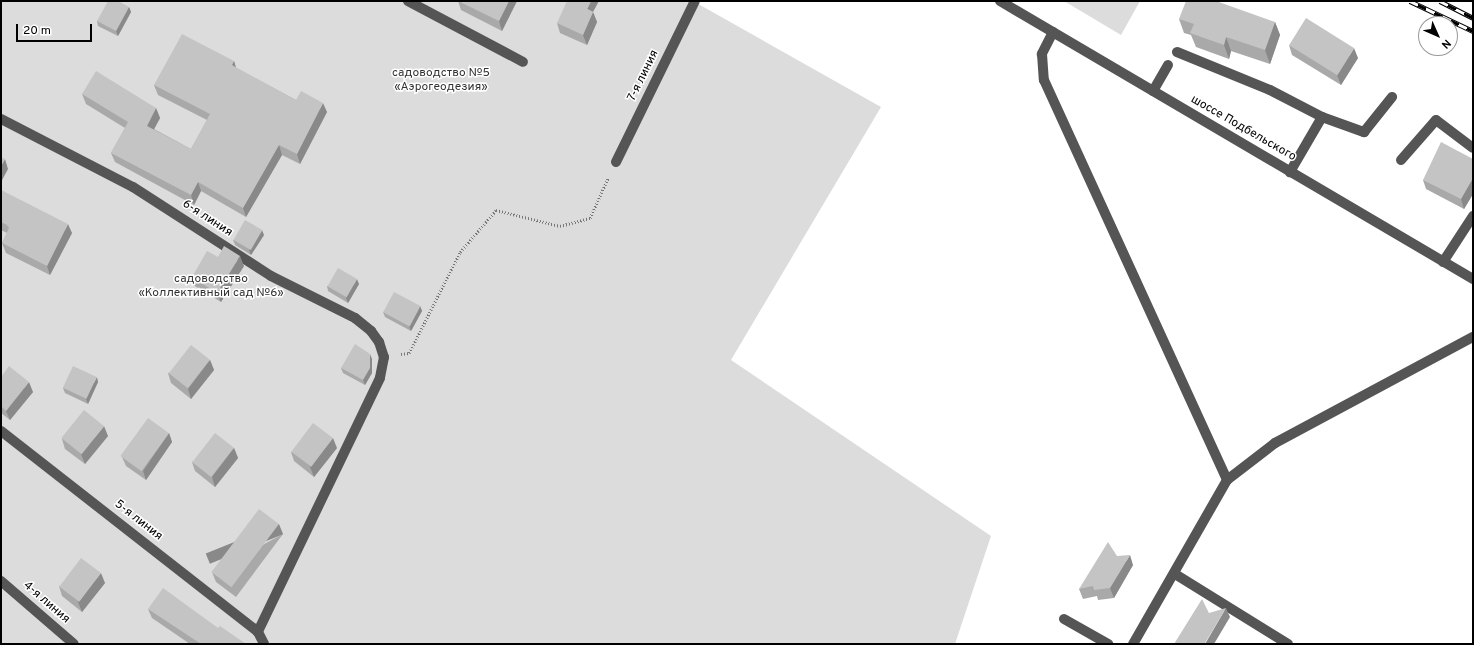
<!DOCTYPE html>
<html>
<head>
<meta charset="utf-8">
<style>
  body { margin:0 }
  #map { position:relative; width:1474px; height:645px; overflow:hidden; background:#fff; font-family:Overpass,sans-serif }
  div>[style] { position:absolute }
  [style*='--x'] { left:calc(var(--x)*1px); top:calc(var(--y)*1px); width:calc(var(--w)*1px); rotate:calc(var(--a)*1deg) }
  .green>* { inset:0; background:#dcdcdc }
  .path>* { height:2.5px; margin-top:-1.25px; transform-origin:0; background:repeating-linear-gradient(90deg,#777 0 1px,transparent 0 3px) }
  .minor>* { height:10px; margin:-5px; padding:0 5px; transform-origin:5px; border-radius:5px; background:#555 }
  .rail>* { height:4.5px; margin-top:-2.25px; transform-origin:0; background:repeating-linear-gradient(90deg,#fff 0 9px,#000 0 18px); box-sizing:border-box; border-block:1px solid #000 }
  .wall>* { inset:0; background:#a9a9a9 }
  .shaded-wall>* { inset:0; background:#898989; transform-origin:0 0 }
  .building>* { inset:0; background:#c4c4c4; transform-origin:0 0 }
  span { translate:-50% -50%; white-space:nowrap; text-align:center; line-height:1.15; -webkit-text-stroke:3px #fff; paint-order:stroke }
  .park-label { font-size:12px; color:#333 }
  .street-label { font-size:12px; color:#000 }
  .frame { position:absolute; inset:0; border:2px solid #000; pointer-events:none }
  .north { position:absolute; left:1418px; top:16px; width:40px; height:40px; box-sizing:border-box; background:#fff; border:1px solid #999; border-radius:50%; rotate:135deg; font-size:11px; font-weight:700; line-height:16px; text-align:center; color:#000 }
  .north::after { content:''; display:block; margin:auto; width:14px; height:18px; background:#000; clip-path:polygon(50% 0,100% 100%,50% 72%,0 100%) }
  .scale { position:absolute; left:16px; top:24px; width:76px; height:18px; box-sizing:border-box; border:2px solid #000; border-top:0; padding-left:5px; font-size:12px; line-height:14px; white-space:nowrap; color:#000; -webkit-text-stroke:3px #fff; paint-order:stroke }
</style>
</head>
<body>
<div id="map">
  <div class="green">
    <i style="clip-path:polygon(1px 1px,693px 1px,881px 107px,731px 360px,991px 536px,955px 644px,1px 644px)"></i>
    <i style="clip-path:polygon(1064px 1px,1140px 1px,1121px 35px)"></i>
  </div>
  <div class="path">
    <i style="--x:401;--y:354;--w:8;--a:-7"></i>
    <i style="--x:409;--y:353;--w:113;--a:-63.2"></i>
    <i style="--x:460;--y:252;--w:55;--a:-49.4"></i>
    <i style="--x:496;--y:210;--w:66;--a:14"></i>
    <i style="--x:560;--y:226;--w:31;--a:-15"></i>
    <i style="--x:590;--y:218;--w:44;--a:-65.8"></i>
  </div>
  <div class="minor">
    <i style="--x:408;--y:1;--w:130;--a:27.9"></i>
    <i style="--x:1000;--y:1;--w:549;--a:30.44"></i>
    <i style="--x:1053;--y:32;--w:25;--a:117"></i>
    <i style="--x:1042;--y:54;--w:26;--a:86"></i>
    <i style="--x:1044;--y:80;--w:440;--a:65.4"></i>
    <i style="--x:1227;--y:480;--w:189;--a:119.8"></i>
    <i style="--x:1177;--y:52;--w:100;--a:22.2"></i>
    <i style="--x:1270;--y:90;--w:59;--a:27.4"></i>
    <i style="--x:1322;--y:117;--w:64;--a:120.2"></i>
    <i style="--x:1153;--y:91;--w:30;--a:-60"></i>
    <i style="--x:1322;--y:117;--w:45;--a:19.7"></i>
    <i style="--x:1364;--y:132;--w:45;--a:-51.3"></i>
    <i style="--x:1;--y:119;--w:148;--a:27.3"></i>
    <i style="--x:133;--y:187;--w:164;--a:32.8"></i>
    <i style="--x:271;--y:276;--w:94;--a:26.6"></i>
    <i style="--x:355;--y:318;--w:21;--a:39"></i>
    <i style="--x:371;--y:331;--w:14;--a:54"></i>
    <i style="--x:379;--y:342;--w:16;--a:72"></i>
    <i style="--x:384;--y:357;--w:21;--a:101"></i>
    <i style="--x:380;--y:378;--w:282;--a:115.7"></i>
    <i style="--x:258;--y:632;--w:13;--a:63"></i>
    <i style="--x:1401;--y:160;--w:53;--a:-48.8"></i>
    <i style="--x:1436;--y:120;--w:46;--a:37.1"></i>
    <i style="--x:616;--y:162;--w:179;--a:-63.9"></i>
    <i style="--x:1443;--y:262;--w:55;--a:-56.9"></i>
    <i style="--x:1;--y:431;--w:326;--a:38"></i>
    <i style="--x:1227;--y:480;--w:61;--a:-37.6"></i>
    <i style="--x:1275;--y:443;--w:225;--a:-28.2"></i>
    <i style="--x:1175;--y:574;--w:133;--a:31.8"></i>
    <i style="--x:1;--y:581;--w:96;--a:40.8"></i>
    <i style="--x:1064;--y:619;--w:51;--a:29.6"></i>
  </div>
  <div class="rail">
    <i style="--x:1410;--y:1;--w:70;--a:25.5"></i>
    <i style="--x:1440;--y:1;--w:37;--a:27"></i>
  </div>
  <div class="wall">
    <i style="clip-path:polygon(458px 1px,517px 1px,502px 31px,461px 10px)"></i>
    <i style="clip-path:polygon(129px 7px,131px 12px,118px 36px,98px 26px,97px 21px)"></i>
    <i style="clip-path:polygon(593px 12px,597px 22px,587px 45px,560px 33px,557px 23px)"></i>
    <i style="clip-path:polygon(1179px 19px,1275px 22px,1280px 35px,1270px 64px,1231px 51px,1229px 59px,1196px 47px,1191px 35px,1184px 33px)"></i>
    <i style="clip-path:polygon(1289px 45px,1358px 58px,1341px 85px,1292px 55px)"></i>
    <i style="clip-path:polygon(234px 61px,236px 68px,296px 100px,327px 112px,300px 164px,282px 155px,246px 217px,201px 191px,194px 205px,115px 162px,111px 153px,125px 128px,86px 104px,82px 94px,156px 108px,160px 118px,154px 129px,191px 149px,207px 120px,158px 95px,154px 85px)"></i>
    <i style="clip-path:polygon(1473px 159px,1473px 194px,1464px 209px,1426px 189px,1423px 180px)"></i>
    <i style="clip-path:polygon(1px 190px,72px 233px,50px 275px,6px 253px,2px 243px,7px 233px,1px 230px)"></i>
    <i style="clip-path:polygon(264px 235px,251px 255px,235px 245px,233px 240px)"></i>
    <i style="clip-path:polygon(218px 257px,244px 266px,221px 302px,195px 286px,192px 277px)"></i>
    <i style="clip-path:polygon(359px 284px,348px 303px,328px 291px,327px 286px)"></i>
    <i style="clip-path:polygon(420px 306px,422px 311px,411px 331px,385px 317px,383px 312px)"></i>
    <i style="clip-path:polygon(372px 359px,372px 373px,365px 385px,343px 373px,341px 368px)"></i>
    <i style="clip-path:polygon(210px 360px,214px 370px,191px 399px,171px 383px,168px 373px)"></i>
    <i style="clip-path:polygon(1px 377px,33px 392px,10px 420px,1px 413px)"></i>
    <i style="clip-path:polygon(98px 382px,88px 404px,65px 393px,63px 388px)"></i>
    <i style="clip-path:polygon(169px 433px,172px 442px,146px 480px,126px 466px,122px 457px)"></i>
    <i style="clip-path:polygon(108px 436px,85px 464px,65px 449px,62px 439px)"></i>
    <i style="clip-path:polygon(234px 448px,238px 458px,215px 487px,195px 471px,192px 462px)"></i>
    <i style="clip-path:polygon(337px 448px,314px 477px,294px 461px,291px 452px)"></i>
    <i style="clip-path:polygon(283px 534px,236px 597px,216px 582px,212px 572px)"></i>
    <i style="clip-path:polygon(1117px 556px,1133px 565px,1114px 598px,1098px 600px,1097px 596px,1083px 599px,1079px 589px)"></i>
    <i style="clip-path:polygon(105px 583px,82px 612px,62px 596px,59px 586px)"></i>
    <i style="clip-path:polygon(148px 609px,218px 628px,246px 644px,190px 644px,152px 618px)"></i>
  </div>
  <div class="shaded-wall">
    <i style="clip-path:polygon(509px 1px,517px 1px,502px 31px,499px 21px)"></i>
    <i style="clip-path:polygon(591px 1px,599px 1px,593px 12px,587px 9px)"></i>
    <i style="clip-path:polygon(129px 7px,131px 12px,118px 36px,116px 31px)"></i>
    <i style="clip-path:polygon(593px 12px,597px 22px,587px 45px,583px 35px)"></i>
    <i style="clip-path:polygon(1275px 22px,1280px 35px,1270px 64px,1265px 50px)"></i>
    <i style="clip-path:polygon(1226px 37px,1231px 51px,1229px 59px,1224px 45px)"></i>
    <i style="clip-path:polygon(1354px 48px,1358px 58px,1341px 85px,1337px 75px)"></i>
    <i style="clip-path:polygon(234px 61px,237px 71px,232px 65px)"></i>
    <i style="clip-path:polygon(323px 103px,327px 112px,300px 164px,297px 154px)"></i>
    <i style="clip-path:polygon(156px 108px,160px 118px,151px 135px,147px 126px)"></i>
    <i style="clip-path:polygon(279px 145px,282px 155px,246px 217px,243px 208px)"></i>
    <i style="clip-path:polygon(5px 159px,8px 169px,1px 182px,1px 166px)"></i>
    <i style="clip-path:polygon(1473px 178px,1473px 194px,1464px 209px,1461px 199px)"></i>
    <i style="clip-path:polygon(198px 182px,201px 191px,194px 205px,191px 195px)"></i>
    <i style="clip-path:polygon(68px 224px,72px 233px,50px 275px,47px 266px)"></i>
    <i style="clip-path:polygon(262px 230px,264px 235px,251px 255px,249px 250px)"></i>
    <i style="clip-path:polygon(240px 256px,244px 266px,221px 302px,217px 293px)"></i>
    <i style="clip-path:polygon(357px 279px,359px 284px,348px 303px,346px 298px)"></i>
    <i style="clip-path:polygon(420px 306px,422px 311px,411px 331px,409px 326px)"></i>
    <i style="clip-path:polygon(370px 354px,372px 359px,372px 373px,365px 385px,363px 380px)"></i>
    <i style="clip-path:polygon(210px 360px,214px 370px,191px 399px,188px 389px)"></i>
    <i style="clip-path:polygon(97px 377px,98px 382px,88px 404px,86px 399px)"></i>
    <i style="clip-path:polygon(29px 382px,33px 392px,10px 420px,6px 411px)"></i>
    <i style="clip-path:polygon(104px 426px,108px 436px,85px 464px,81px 454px)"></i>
    <i style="clip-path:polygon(169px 433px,172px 442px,146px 480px,143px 471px)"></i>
    <i style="clip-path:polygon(333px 438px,337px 448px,314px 477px,310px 467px)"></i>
    <i style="clip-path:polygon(234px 448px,238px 458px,215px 487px,212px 477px)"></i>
    <i style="left:279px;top:524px;width:11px;height:79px;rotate:68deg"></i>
    <i style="clip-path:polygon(1130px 555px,1133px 565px,1114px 598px,1110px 588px)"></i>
    <i style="clip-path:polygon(101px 573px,105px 583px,82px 612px,78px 602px)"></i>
    <i style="clip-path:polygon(1226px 608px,1230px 617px,1214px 644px,1205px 644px)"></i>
  </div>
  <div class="building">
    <i style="clip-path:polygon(108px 1px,118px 1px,129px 7px,116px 31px,97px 21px)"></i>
    <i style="clip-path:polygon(458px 1px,509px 1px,499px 21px)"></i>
    <i style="clip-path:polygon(567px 1px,591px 1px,587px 9px,593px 12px,583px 35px,557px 23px)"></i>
    <i style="clip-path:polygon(1186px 1px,1216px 1px,1275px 22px,1265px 50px,1226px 37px,1224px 45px,1190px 33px,1194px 24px,1179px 19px)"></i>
    <i style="left:1306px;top:18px;width:57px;height:32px;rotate:32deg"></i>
    <i style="clip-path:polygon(182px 34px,234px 61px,232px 65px,296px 100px,301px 91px,323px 103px,297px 154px,279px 145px,243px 208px,198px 182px,191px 195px,111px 153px,128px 122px,82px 94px,96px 71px,156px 108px,147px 126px,191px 149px,210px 114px,154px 85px)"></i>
    <i style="clip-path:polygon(1441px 142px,1473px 159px,1473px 178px,1461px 199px,1423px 180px)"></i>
    <i style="clip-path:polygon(1px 157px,5px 159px,1px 166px)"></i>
    <i style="clip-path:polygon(1px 190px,68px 224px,47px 266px,2px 243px,9px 228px,7px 225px,1px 222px)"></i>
    <i style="left:245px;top:220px;width:20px;height:23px;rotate:30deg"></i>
    <i style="clip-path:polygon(224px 246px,240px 256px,217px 293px,192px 277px,207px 251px,218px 257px)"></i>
    <i style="left:338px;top:268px;width:22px;height:21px;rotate:30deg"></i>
    <i style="left:394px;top:292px;width:30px;height:23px;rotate:28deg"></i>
    <i style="clip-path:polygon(355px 344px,370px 354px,370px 368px,363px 380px,341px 368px)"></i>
    <i style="left:191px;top:345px;width:24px;height:36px;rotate:38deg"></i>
    <i style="clip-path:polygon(9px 366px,29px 382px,6px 411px,1px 406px,1px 377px)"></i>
    <i style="left:73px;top:366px;width:26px;height:24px;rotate:25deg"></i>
    <i style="left:84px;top:410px;width:26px;height:36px;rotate:39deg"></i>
    <i style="left:148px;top:418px;width:26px;height:47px;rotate:36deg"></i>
    <i style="left:313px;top:423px;width:25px;height:36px;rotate:37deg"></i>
    <i style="left:215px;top:433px;width:24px;height:37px;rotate:38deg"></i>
    <i style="left:259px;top:509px;width:25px;height:79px;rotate:37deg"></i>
    <i style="clip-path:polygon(1108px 542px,1117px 556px,1130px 555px,1110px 588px,1094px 590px,1093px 586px,1079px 589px)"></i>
    <i style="left:81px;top:558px;width:25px;height:36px;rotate:37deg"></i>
    <i style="clip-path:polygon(163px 588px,218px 628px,220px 626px,246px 644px,201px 644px,148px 609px)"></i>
    <i style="clip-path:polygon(1202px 599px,1209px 613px,1226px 608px,1205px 643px,1174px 644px)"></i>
  </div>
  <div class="park-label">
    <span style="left:441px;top:81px">садоводство №5<br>«Аэрогеодезия»</span>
    <span style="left:211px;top:287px">садоводство<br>«Коллективный сад №6»</span>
  </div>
  <div class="street-label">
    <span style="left:644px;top:76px;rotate:-64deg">7-я линия</span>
    <span style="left:1243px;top:129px;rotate:30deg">шоссе Подбельского</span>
    <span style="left:207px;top:219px;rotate:33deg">6-я линия</span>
    <span style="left:138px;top:521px;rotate:38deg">5-я линия</span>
    <span style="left:46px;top:603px;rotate:41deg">4-я линия</span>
  </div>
  <div class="frame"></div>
  <div class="north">N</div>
  <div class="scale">20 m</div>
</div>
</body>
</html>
